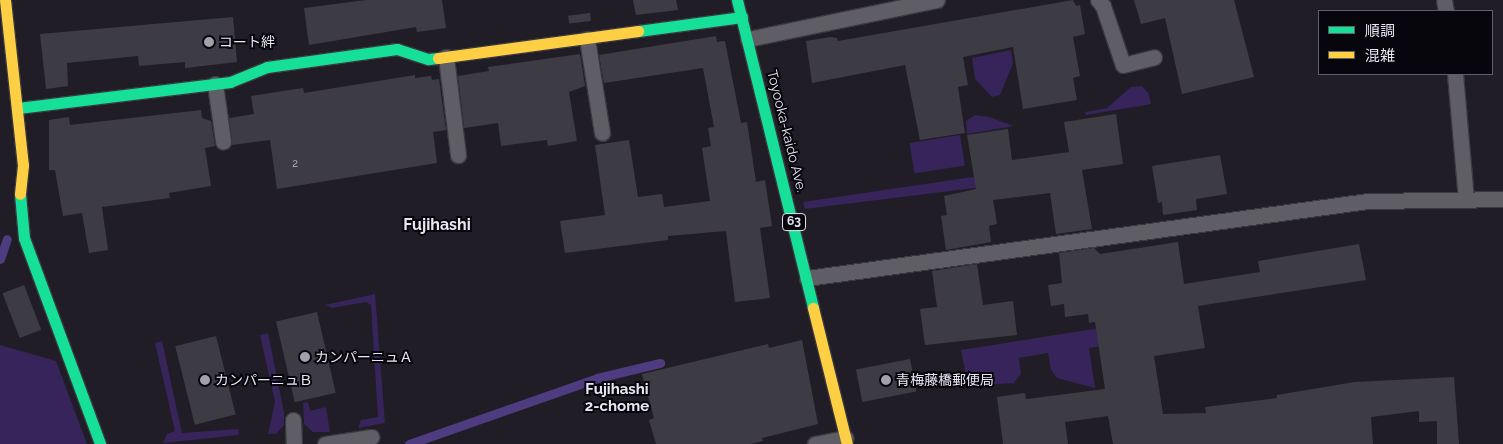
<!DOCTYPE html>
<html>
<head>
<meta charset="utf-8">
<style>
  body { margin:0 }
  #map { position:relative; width:1503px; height:444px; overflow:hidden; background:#201d27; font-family:Raleway,"Noto Sans JP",sans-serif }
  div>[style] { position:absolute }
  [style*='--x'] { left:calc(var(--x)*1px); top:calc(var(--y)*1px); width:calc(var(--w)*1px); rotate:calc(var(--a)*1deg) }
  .green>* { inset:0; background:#36245a; transform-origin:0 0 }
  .stream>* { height:9px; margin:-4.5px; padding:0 4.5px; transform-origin:4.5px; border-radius:4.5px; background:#4f3b7f }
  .building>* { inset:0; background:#3d3c44; transform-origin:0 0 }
  .roads { filter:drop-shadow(1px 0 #3a3940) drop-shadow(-1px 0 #3a3940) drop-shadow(0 1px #3a3940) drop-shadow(0 -1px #3a3940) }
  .lane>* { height:15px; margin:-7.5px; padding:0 7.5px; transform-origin:7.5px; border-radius:7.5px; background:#5f5e65 }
  .fast>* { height:11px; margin:-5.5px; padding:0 5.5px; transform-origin:5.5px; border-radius:5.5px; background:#16e098 }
  .slow>* { height:11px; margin:-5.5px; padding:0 5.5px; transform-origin:5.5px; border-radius:5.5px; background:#ffcf43 }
  .dots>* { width:14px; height:14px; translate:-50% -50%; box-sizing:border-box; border:2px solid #07060d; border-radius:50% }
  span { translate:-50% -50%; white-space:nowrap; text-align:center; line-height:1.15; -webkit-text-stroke:4px #07060d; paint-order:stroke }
  .number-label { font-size:11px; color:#bebcc7 }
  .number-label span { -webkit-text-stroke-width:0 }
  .shield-label span { padding:1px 4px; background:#07060d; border:1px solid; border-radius:4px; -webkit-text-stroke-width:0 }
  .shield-label { font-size:12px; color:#e9e6f3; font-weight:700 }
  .poi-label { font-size:14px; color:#e9e6f3 }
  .left { translate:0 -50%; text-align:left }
  .street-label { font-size:14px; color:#e9e6f3 }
  .neighbourhood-label { font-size:15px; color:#e9e6f3; font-weight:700 }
  .quarter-label { font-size:16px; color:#e9e6f3; font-weight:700 }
  .legend { position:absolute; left:1318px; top:10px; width:175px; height:65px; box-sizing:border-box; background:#07060d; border:1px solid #616069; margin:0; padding:6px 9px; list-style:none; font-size:15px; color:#e9e6f3 }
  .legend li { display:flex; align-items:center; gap:10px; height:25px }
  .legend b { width:25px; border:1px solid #616069 }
</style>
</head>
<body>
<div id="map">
  <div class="green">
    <i style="clip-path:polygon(1011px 50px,1013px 63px,1000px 95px,992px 97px,975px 79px,972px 58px)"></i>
    <i style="clip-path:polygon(1142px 86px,1149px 94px,1151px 104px,1086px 115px,1085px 112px,1107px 108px,1131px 87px)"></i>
    <i style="clip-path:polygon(975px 115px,989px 117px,1014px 126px,967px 134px,966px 121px)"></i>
    <i style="left:960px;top:135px;width:31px;height:51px;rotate:81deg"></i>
    <i style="clip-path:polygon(1013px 171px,1015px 183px,805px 209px,803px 202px)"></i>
    <i style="clip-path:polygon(375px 294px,385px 423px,358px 428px,361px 420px,378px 417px,371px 305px,366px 302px,332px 308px,325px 305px)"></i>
    <i style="clip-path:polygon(1100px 328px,1103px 346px,1089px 348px,1095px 388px,1057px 378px,1051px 370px,1048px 353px,1019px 358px,1021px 374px,1014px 383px,968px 386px,961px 350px)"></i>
    <i style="clip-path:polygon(268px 333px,284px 412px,284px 425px,276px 434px,268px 434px,275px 402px,260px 335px)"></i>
    <i style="clip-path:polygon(162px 341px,182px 433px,238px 429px,239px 435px,163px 443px,167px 434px,175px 431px,155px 343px)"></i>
    <i style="clip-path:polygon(0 345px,56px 361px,87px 444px,0 444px)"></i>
    <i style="clip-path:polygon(308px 402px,310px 411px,326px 407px,330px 432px,313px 432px,304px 424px,303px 403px)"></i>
  </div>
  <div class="stream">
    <i style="--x:0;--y:259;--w:21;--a:-71"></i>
    <i style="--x:409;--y:444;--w:199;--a:-19.3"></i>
    <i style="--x:597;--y:378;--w:65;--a:-13.4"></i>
  </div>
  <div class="building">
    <i style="clip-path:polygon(366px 0,442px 0,446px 28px,417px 32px,416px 27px,309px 45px,304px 8px)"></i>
    <i style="clip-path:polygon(633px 0,676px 0,678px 10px,636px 15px)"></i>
    <i style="clip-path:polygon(1073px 0,1076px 6px,1080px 5px,1085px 34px,1073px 37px,1080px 76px,1073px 78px,1077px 100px,1023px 109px,1013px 47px,963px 57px,968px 85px,958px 87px,965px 133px,920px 140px,905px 65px,812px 83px,806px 41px,830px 37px,837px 38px,838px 41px)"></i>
    <i style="clip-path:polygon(1134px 0,1234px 0,1254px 77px,1182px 94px,1165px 18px,1141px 24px)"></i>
    <i style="left:590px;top:13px;width:8px;height:22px;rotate:83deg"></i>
    <i style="clip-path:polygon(233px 17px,237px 62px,185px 68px,185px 62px,139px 66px,138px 56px,67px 63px,68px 86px,46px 89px,40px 34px)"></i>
    <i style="clip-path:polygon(716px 36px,717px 42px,725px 41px,741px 123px,747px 122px,756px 182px,765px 180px,772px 226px,760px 228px,770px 298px,735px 302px,726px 231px,668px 236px,668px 240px,565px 253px,560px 221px,605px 215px,595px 145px,629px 140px,638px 197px,662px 194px,664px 207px,710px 201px,702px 148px,711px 146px,708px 128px,714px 127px,703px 68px,604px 83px,599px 55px)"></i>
    <i style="clip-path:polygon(580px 54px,585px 86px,569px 92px,577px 141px,548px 146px,547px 140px,501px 146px,498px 123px,464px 128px,458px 76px,489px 71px,488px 67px)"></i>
    <i style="clip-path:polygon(415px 75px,415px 78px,431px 76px,432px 80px,439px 79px,446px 130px,433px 132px,437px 163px,277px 189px,270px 140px,232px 145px,229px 118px,254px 114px,251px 96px,303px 88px,304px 93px)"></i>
    <i style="clip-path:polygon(201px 110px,202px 118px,211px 121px,215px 146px,205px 148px,211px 186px,169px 193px,170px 198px,102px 207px,108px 250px,89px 253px,82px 213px,63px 216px,55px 170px,49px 170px,49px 120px,69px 117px,70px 125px)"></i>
    <i style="clip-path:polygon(1116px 114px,1123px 164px,1082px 170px,1092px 229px,1056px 234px,1050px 193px,993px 200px,997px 224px,989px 226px,991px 242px,946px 250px,941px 216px,947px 215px,944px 196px,976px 189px,967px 135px,1008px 129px,1012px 160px,1069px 152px,1064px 122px)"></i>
    <i style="clip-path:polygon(1220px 155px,1227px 194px,1196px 199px,1197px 210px,1163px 215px,1162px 202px,1158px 203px,1152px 166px)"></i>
    <i style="clip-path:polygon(1178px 242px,1184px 284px,1260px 272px,1258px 261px,1359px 244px,1366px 280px,1198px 306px,1205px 348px,1154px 356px,1163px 414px,1206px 413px,1205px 407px,1277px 398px,1277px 395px,1355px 382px,1454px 377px,1459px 444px,1437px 444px,1437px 421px,1419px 422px,1419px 411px,1371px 417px,1373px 444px,1113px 444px,1108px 416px,1065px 422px,1068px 444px,1003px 444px,997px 397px,1025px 393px,1026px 399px,1035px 398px,1105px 389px,1095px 322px,1089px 323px,1088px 314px,1065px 317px,1064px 304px,1051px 306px,1048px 285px,1062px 283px,1059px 253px,1094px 248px,1100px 254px)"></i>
    <i style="clip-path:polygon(977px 264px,983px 305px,1013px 301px,1017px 335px,925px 345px,920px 309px,937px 307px,932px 271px)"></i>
    <i style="left:24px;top:285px;width:48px;height:23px;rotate:69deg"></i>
    <i style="left:317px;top:312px;width:83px;height:42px;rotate:77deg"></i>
    <i style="left:216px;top:336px;width:81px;height:42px;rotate:76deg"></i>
    <i style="clip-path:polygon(802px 340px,818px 424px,762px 438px,763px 441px,751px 444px,656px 444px,649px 420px,654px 418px,642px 374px,768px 344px,769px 348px)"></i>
    <i style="left:910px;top:359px;width:33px;height:55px;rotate:79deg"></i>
  </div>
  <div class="roads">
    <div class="lane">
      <i style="--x:1098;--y:0;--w:8;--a:50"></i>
      <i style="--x:1103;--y:6;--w:62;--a:71.3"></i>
      <i style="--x:1123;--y:65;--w:32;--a:-14"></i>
      <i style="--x:1444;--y:0;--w:11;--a:80"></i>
      <i style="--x:587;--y:39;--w:95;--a:80.9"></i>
      <i style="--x:748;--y:39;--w:193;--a:-11.7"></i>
      <i style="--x:446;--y:57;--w:99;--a:83"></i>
      <i style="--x:1455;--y:74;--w:125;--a:85"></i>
      <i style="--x:215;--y:84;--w:58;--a:82"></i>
      <i style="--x:807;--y:278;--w:566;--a:-7.82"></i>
      <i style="--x:1368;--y:201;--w:135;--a:-0.8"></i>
      <i style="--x:293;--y:420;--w:24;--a:88"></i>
      <i style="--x:325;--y:444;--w:47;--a:-8.7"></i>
      <i style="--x:815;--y:444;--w:31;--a:-11"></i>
    </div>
    <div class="fast">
      <i style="--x:737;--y:0;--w:317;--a:76.1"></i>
      <i style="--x:638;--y:31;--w:105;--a:-7.7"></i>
      <i style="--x:18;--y:108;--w:214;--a:-7"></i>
      <i style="--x:230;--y:82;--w:40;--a:-22"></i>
      <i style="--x:267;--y:67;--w:131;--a:-7.9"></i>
      <i style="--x:397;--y:49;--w:33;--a:18"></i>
      <i style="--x:428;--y:59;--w:10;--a:-6"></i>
      <i style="--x:20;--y:194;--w:44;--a:84.8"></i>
      <i style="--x:24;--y:238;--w:220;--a:69.7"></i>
    </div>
    <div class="slow">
      <i style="--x:5;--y:0;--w:166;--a:83.8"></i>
      <i style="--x:23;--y:165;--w:29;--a:96"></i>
      <i style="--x:438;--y:58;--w:202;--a:-7.7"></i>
      <i style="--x:813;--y:308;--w:140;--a:76"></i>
    </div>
  </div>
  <div class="dots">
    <i style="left:209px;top:42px;background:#a3a0ac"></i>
    <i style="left:305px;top:357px;background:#a3a0ac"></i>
    <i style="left:205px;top:380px;background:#a3a0ac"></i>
    <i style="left:886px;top:380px;background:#a3a0ac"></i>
  </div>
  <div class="number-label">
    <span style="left:295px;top:164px">2</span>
  </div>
  <div class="shield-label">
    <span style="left:794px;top:222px">63</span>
  </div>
  <div class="poi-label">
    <span class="left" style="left:219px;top:42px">コート絆</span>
    <span class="left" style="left:315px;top:357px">カンパーニュＡ</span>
    <span class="left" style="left:215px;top:380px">カンパーニュＢ</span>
    <span class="left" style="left:896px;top:380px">青梅藤橋郵便局</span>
  </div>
  <div class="street-label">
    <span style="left:787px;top:131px;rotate:76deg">Toyooka-kaido Ave.</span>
  </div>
  <div class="neighbourhood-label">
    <span style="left:617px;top:398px">Fujihashi<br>2-chome</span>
  </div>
  <div class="quarter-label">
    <span style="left:437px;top:225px">Fujihashi</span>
  </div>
  <ul class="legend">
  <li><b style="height:6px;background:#16e098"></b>順調</li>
  <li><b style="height:6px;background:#ffcf43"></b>混雑</li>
  </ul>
</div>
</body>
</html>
